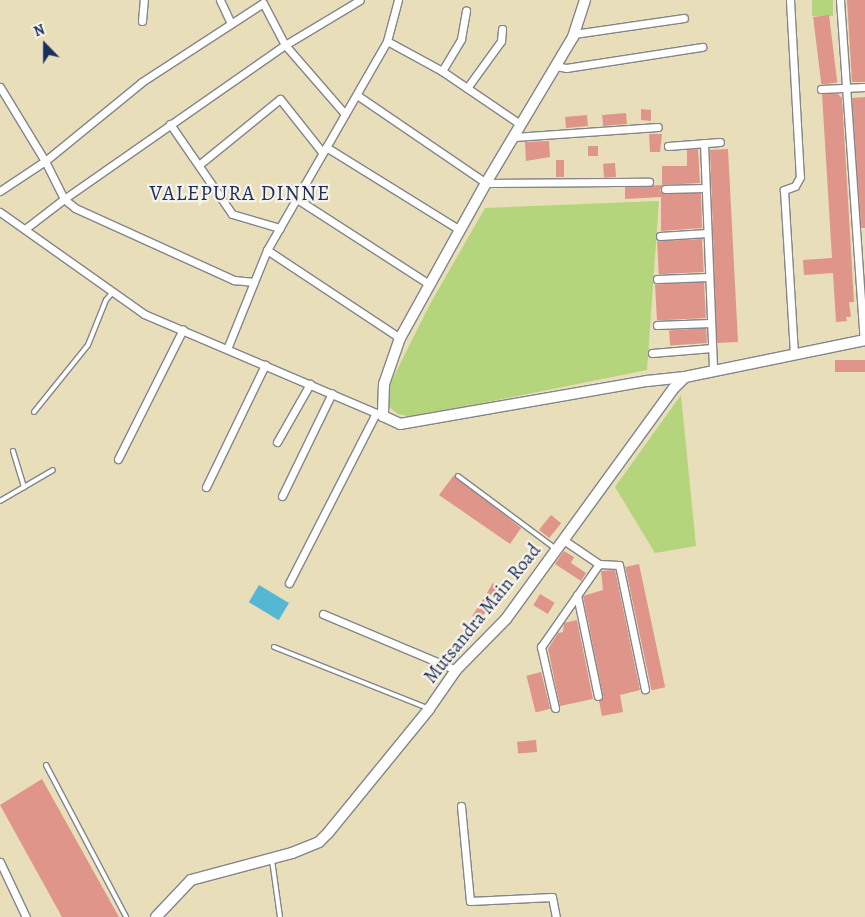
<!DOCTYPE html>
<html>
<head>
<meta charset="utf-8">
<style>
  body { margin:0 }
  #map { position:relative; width:865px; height:917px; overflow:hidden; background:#e9deba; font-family:Alegreya,serif }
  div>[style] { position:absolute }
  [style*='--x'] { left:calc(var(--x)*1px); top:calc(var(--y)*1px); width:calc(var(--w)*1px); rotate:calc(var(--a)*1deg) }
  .green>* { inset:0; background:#b4d57c; transform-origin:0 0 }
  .water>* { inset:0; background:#55b7d3; transform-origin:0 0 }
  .building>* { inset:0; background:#df9589; transform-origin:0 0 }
  .roads { filter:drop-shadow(1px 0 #82868c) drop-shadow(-1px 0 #82868c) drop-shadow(0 1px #82868c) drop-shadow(0 -1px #82868c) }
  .lane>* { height:4px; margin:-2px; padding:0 2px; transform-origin:2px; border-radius:2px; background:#fff }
  .street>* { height:7px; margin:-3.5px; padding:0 3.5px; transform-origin:3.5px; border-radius:3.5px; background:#fff }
  .secondary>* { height:10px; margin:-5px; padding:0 5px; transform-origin:5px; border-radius:5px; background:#fff }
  span { translate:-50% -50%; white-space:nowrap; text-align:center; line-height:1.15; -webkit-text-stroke:4.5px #f7f3e8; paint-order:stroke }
  .street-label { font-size:19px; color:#1b2f5e }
  .quarter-label { font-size:21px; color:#1b2f5e; letter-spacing:1px }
  .north { position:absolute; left:20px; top:20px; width:50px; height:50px; -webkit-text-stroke:4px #f7f3e8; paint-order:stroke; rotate:338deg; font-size:14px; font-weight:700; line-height:20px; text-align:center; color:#1b2f5e }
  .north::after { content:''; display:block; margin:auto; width:18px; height:22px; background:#1b2f5e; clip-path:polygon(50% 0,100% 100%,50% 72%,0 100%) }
</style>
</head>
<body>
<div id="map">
  <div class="green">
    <i style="left:812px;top:0;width:21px;height:16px"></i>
    <i style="clip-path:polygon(659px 201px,647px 370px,413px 417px,398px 414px,388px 406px,388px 388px,429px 306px,485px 208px)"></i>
    <i style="clip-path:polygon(681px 395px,696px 546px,655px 553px,615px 487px)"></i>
  </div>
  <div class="water">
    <i style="left:259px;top:585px;width:35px;height:20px;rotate:31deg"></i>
  </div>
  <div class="building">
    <i style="clip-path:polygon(847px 0,865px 0,865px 82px,852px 82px)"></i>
    <i style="left:829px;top:15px;width:68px;height:16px;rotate:83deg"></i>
    <i style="clip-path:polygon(822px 94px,838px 94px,842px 98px,854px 302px,849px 302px,851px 317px,846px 317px,847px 321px,836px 322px,833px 273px,804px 275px,803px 260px,832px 258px)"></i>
    <i style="clip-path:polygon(865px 97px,865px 228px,861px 228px,852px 98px)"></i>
    <i style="clip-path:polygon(641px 109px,651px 110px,651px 121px,641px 120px)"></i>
    <i style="left:626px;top:113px;width:11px;height:24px;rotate:85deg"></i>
    <i style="left:587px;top:115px;width:11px;height:22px;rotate:85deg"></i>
    <i style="clip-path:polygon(649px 134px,662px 134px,660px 152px,650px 152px)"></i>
    <i style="clip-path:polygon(549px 141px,550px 157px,526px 161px,525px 142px)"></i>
    <i style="left:588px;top:146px;width:10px;height:10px"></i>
    <i style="clip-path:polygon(698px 149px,700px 183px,662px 185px,662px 166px,687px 166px,687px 150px)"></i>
    <i style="clip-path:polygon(728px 149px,738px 342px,717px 343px,710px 150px)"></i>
    <i style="left:556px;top:160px;width:8px;height:17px"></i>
    <i style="left:615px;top:163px;width:14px;height:12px;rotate:86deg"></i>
    <i style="clip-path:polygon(662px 185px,660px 191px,665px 194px,701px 193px,702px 228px,661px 231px,661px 197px,625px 199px,625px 187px)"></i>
    <i style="left:702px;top:239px;width:33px;height:45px;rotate:87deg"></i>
    <i style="left:704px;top:282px;width:36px;height:49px;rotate:87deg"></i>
    <i style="left:706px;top:328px;width:15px;height:37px;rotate:86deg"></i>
    <i style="left:865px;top:360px;width:12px;height:30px;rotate:90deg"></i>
    <i style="clip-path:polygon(454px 475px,521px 528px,510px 544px,439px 495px)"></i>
    <i style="left:551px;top:515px;width:13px;height:19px;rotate:39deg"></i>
    <i style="clip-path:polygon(564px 551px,574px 557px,571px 563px,586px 573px,581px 581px,555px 564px)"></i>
    <i style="left:639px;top:564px;width:126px;height:14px;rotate:78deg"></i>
    <i style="clip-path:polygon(615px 570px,640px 690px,620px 695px,623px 712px,602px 716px,599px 701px,603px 695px,583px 596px,603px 590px,601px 571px)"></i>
    <i style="left:493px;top:583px;width:9px;height:39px;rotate:32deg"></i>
    <i style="left:540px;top:594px;width:17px;height:13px;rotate:31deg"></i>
    <i style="clip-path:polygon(577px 620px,593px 699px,560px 706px,548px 649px,558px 633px,563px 632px,564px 623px)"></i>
    <i style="left:541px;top:672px;width:38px;height:15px;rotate:76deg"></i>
    <i style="left:536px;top:740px;width:12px;height:19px;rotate:85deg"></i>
    <i style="clip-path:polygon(42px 779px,119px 917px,62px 917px,0 805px)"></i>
  </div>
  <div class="roads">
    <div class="lane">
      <i style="--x:34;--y:412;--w:86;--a:-51.1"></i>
      <i style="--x:88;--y:345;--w:48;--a:-68.2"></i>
      <i style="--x:106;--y:300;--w:11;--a:-49"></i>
      <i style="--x:13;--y:451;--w:38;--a:73"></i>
      <i style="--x:458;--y:476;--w:122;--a:36.7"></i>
      <i style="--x:0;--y:501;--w:61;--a:-30.3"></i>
      <i style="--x:274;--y:647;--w:165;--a:21.7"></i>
      <i style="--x:46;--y:765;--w:172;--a:62.2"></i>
      <i style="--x:272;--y:860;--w:58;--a:82"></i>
    </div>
    <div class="street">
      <i style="--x:220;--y:0;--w:26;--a:65"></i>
      <i style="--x:790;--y:0;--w:177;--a:86.8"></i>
      <i style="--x:800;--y:177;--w:10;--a:119"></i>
      <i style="--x:795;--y:186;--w:12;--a:160"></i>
      <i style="--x:784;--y:190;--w:165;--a:86.5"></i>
      <i style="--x:840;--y:0;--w:341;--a:86"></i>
      <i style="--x:142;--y:21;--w:21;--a:-85"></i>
      <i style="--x:574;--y:34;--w:111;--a:-8.3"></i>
      <i style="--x:387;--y:41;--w:63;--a:28.6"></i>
      <i style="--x:442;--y:71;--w:94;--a:34.2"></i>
      <i style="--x:555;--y:66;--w:11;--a:10"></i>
      <i style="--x:566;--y:68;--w:138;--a:-8.8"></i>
      <i style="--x:442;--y:71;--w:37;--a:-59"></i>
      <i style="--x:461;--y:39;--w:29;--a:-80"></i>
      <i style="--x:0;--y:87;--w:87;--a:58.7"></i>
      <i style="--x:45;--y:161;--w:54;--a:146.3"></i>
      <i style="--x:467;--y:88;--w:58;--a:-54.1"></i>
      <i style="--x:501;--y:41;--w:12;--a:-85"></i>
      <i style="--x:821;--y:89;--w:44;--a:-2.6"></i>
      <i style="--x:357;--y:95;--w:156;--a:34.3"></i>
      <i style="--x:486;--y:183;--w:163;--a:-0.4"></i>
      <i style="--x:345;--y:114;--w:91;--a:-131"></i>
      <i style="--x:285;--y:45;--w:87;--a:-31"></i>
      <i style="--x:170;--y:124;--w:109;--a:55.4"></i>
      <i style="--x:232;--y:214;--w:50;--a:16.3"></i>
      <i style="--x:514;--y:137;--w:144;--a:-4"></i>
      <i style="--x:704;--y:143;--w:228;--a:87.7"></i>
      <i style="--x:668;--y:146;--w:52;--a:-4.4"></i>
      <i style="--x:326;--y:147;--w:158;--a:31.8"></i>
      <i style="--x:200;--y:164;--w:103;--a:-39.1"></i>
      <i style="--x:280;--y:99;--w:68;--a:51.6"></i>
      <i style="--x:665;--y:189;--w:40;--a:-1.4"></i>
      <i style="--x:297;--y:199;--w:157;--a:32.8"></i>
      <i style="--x:0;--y:212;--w:176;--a:35.3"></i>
      <i style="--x:144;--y:314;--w:260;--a:23.1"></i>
      <i style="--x:25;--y:229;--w:49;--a:-37.6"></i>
      <i style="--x:64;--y:199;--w:269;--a:-34.9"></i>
      <i style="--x:285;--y:45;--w:47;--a:-117.6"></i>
      <i style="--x:263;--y:3;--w:145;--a:146.9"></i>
      <i style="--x:142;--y:82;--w:125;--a:140.8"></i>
      <i style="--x:45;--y:161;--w:42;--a:63.4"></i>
      <i style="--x:64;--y:199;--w:14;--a:39"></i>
      <i style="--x:75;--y:208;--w:175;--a:24.4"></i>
      <i style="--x:234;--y:280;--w:20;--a:6"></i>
      <i style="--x:660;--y:236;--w:47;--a:-3.7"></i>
      <i style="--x:267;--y:250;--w:159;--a:33.5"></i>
      <i style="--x:657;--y:279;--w:52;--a:-2.2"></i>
      <i style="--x:657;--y:325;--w:54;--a:-2.1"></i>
      <i style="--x:227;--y:349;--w:107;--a:-68"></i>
      <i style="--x:267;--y:250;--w:241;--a:-60.1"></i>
      <i style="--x:387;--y:41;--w:42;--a:-75"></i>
      <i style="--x:652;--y:353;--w:60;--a:-4.8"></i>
      <i style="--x:277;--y:442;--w:67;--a:-60.4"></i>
      <i style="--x:118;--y:459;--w:145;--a:-63.4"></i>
      <i style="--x:206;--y:487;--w:136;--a:-64.2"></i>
      <i style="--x:282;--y:496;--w:114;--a:-64.1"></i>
      <i style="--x:565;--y:541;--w:41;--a:34.1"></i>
      <i style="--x:599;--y:564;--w:20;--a:3"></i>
      <i style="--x:619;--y:565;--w:127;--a:78.2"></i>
      <i style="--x:289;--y:583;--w:191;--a:-62.9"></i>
      <i style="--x:577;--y:595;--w:103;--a:78.3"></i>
      <i style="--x:323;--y:614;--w:144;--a:22.8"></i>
      <i style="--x:555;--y:708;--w:63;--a:-102.9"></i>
      <i style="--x:541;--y:647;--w:101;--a:-55.1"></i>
      <i style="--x:461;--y:806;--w:95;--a:84.6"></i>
      <i style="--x:470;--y:901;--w:82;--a:-2.8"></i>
      <i style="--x:552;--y:897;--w:20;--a:79"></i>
      <i style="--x:0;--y:862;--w:61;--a:64.7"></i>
    </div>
    <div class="secondary">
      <i style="--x:585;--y:0;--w:39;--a:108"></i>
      <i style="--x:573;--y:37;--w:170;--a:120.8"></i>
      <i style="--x:486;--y:183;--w:177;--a:119"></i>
      <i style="--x:400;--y:338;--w:49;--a:109.2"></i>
      <i style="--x:384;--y:384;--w:32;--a:92"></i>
      <i style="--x:383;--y:416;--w:19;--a:25"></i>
      <i style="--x:400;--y:424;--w:251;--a:-9.9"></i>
      <i style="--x:647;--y:381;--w:38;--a:-6"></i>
      <i style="--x:156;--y:917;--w:51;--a:-46.6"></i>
      <i style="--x:191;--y:880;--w:105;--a:-15"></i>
      <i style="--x:292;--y:853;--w:29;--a:-22"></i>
      <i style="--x:319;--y:842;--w:13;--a:-45"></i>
      <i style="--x:328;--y:833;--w:160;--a:-50.8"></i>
      <i style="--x:429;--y:709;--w:47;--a:-55.3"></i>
      <i style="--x:456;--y:670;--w:71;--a:-45.6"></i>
      <i style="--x:506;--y:619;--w:284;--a:-54"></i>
      <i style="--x:673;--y:389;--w:17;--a:-45"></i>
      <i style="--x:685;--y:377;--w:184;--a:-11.6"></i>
    </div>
  </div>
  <div class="street-label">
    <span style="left:483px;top:614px;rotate:-51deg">Mutsandra Main Road</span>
  </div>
  <div class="quarter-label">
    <span style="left:240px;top:193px">VALEPURA DINNE</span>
  </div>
  <div class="north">N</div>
</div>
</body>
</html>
